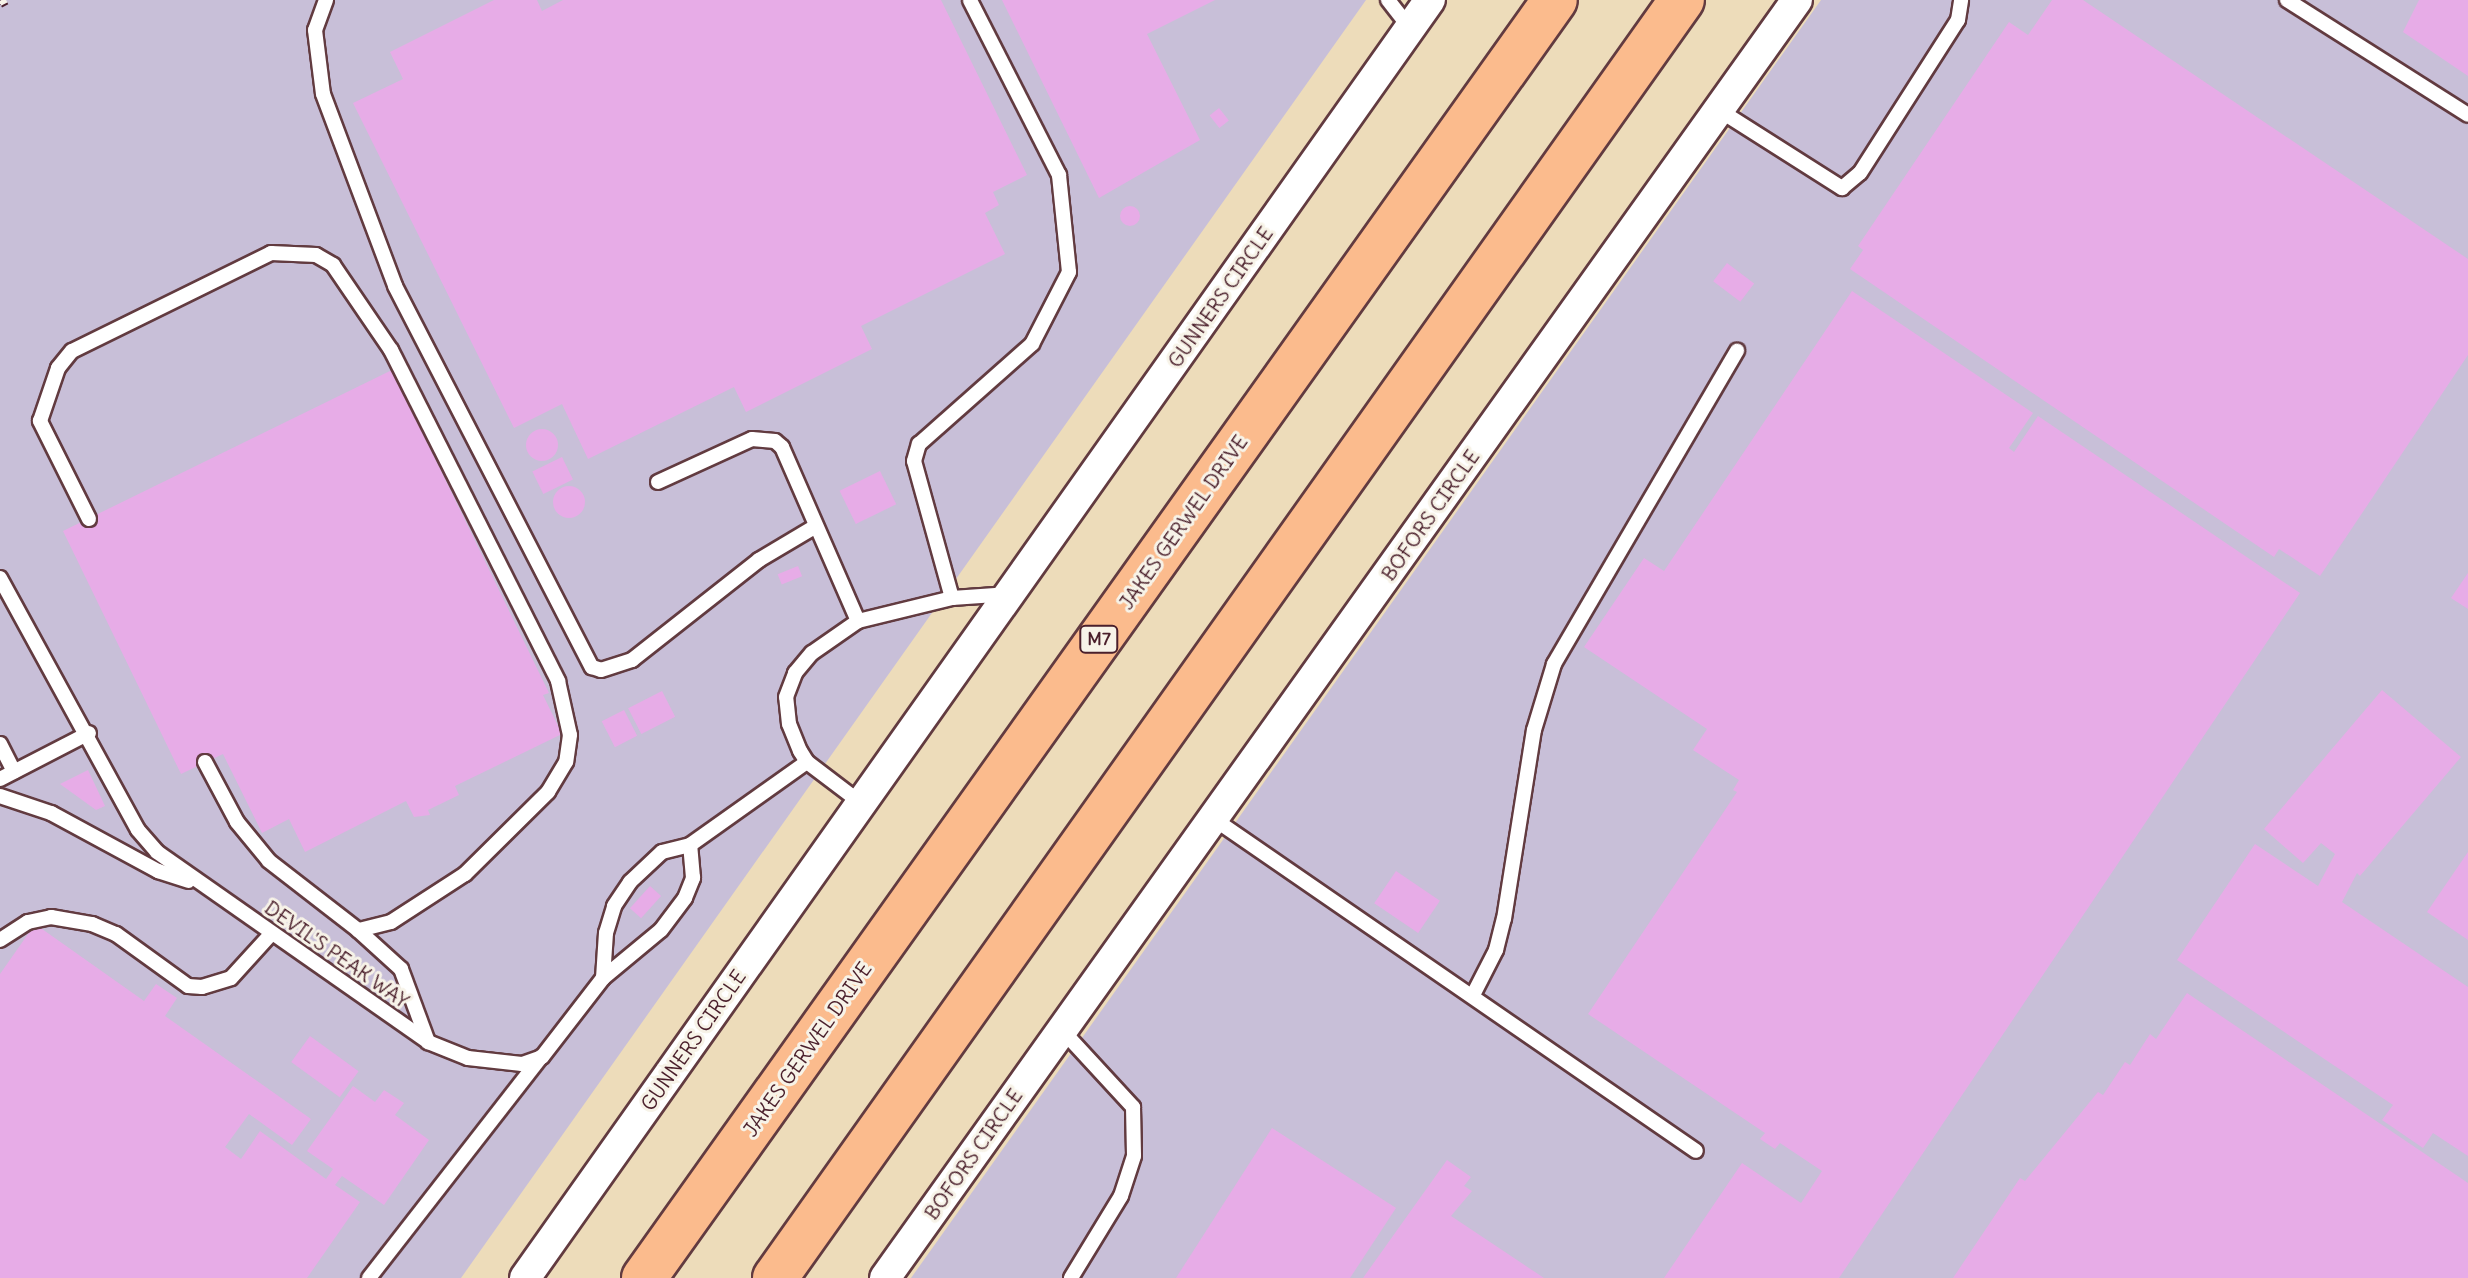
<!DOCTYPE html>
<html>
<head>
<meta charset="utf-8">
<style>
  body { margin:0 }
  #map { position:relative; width:2468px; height:1278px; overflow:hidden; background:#eddcba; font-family:Delius,sans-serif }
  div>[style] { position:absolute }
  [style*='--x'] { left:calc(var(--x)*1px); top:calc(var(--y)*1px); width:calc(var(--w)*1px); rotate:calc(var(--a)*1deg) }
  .industrial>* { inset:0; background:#c8bfd8 }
  .building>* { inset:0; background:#e7ace7; transform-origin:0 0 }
  .round { border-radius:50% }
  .roads { filter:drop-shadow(2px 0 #623b40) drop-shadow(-2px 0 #623b40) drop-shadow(0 2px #623b40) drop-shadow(0 -2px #623b40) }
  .service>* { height:14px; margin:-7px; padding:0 7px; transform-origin:7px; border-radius:7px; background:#fff }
  .minor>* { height:30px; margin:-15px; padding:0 15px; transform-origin:15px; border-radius:15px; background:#fff }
  .trunk>* { height:44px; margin:-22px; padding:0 22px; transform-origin:22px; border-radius:22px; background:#fbbb8d }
  .rail>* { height:9px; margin-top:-4.5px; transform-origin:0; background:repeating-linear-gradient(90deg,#f7f3e8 0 18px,#4a1f2b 0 36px); box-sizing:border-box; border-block:2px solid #4a1f2b }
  span { translate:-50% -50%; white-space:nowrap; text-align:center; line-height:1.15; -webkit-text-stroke:6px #f7f3e8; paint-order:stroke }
  .shield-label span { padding:2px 6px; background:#f7f3e8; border:2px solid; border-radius:6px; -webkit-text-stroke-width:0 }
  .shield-label { font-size:18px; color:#4a1f2b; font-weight:700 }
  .street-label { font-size:20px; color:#4a1f2b }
</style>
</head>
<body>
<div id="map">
  <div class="industrial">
    <i style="clip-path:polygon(0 0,1366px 0,461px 1278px,0 1278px)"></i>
    <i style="clip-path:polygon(1821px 0,2468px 0,2468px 1278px,911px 1278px)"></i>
  </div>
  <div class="building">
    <i style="clip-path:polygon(494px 0,537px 0,542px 11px,563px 0,941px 0,1027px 175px,993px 192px,999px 205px,985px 213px,1005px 254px,861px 326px,872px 349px,746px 412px,734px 387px,588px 459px,562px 404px,514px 428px,353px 103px,403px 79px,390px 52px)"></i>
    <i style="clip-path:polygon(1002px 0,1215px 0,1147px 34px,1200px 140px,1099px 198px)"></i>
    <i style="clip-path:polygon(2052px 0,2083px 0,2468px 259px,2468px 355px,2320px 576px,2279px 549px,2274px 557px,1850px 269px,1863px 250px,1858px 246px,2009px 22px,2028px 35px)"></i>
    <i style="clip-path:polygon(2419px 0,2468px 0,2468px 76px,2403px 32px)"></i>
    <i style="left:1219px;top:108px;width:16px;height:12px;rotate:52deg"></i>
    <i class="round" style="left:1120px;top:206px;width:20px;height:20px"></i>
    <i style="left:1727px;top:263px;width:34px;height:23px;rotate:37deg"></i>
    <i style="clip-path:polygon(1852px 291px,2033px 413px,2009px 448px,2014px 452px,2038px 416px,2300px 593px,1839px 1278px,1664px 1278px,1742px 1163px,1801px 1203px,1822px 1171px,1780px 1143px,1775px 1149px,1760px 1139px,1765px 1133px,1588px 1014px,1737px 792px,1733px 790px,1739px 780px,1693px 750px,1707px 729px,1584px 647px,1644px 558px,1664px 571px)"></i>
    <i style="clip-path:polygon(392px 370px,549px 693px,543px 695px,562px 734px,455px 786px,459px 795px,428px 810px,430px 815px,414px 817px,406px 801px,305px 852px,289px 819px,262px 833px,223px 754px,181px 774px,63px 531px)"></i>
    <i class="round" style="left:526px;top:429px;width:32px;height:32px"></i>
    <i style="left:562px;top:457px;width:25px;height:33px;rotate:64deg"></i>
    <i style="left:880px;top:471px;width:37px;height:45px;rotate:64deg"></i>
    <i class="round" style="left:553px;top:486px;width:32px;height:32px"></i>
    <i style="left:798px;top:566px;width:11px;height:22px;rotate:68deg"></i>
    <i style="clip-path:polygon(2468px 573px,2468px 609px,2451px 598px)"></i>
    <i style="clip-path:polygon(2382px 690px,2461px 757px,2360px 876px,2357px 873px,2342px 902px,2468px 987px,2468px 1156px,2433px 1133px,2423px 1148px,2382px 1120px,2393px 1105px,2177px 960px,2255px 844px,2318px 886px,2335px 854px,2321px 843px,2303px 863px,2264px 829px)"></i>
    <i style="left:662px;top:691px;width:29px;height:38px;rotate:63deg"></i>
    <i style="left:624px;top:710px;width:29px;height:25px;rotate:63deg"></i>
    <i style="clip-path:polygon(88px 770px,105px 806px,96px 810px,60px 784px)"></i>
    <i style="clip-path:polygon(2468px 852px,2468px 940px,2427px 912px)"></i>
    <i style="left:1396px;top:871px;width:53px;height:39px;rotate:34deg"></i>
    <i style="left:650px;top:886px;width:15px;height:30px;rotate:42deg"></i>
    <i style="clip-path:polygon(35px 924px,144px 1001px,156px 984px,177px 998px,165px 1016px,311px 1119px,292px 1145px,249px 1114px,225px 1147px,241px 1159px,260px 1131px,326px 1179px,333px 1169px,307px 1151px,353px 1086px,375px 1102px,384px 1090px,404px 1103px,395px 1115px,429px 1140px,384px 1205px,342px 1176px,335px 1185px,360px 1202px,307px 1278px,0 1278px,0 974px)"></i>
    <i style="clip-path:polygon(2187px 993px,2468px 1183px,2468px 1278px,1953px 1278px,2020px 1178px,2025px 1181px,2098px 1092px,2103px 1095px,2125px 1062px,2130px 1065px,2150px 1034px,2156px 1039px)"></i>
    <i style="left:310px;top:1036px;width:60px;height:32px;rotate:36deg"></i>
    <i style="clip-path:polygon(1272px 1128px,1396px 1208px,1350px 1278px,1176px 1278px)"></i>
    <i style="clip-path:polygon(1447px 1160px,1471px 1177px,1464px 1186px,1472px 1191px,1451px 1216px,1544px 1278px,1363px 1278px)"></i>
  </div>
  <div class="roads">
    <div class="service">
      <i style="--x:326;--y:0;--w:32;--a:110"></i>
      <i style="--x:315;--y:30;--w:64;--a:82.9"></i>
      <i style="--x:323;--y:94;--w:205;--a:69.4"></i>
      <i style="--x:395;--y:286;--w:429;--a:62.7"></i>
      <i style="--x:592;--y:667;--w:9;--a:18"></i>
      <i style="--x:601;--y:670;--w:33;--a:-18"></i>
      <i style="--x:632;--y:660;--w:162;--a:-38.2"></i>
      <i style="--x:759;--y:560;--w:66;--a:-30.8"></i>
      <i style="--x:1388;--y:0;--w:36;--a:52"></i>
      <i style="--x:2287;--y:0;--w:214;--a:32.4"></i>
      <i style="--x:1719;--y:110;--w:146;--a:32.4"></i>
      <i style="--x:1842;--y:188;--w:23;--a:-40"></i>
      <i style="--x:1860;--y:173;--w:182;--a:-57.4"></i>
      <i style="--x:1958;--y:20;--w:20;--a:-81"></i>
      <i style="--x:658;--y:482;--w:103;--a:-24.6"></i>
      <i style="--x:752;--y:439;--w:23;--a:5"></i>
      <i style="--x:775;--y:441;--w:9;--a:41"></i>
      <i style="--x:782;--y:447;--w:190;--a:66.4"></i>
      <i style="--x:89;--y:519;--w:110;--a:-116.6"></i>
      <i style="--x:40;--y:421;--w:56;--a:-71.2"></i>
      <i style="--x:58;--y:368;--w:22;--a:-51"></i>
      <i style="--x:72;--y:351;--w:222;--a:-26.2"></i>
      <i style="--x:271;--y:253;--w:45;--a:2.5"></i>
      <i style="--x:316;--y:255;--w:20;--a:30"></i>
      <i style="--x:333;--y:265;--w:103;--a:55.7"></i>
      <i style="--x:391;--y:350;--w:371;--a:63.2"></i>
      <i style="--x:558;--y:681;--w:55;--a:77.5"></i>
      <i style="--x:570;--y:735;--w:27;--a:98"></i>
      <i style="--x:566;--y:762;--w:35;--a:121"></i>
      <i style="--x:548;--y:792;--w:117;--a:135.3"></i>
      <i style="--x:465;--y:874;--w:88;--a:147"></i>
      <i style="--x:391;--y:922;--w:34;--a:166"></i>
      <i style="--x:358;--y:930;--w:58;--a:42.2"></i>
      <i style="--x:401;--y:969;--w:78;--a:69.7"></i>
      <i style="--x:0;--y:578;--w:287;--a:61.3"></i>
      <i style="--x:138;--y:830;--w:29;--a:49"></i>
      <i style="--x:157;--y:852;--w:331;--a:35"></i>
      <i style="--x:428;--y:1042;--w:43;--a:21.8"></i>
      <i style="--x:468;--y:1058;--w:54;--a:6.3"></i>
      <i style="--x:522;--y:1064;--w:21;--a:-19"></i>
      <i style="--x:542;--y:1057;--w:100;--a:-52.3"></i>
      <i style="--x:603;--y:978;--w:75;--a:-39.6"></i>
      <i style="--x:661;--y:930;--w:40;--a:-53"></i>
      <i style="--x:685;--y:898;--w:22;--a:-68"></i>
      <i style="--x:693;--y:878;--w:33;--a:-95"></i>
      <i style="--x:952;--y:598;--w:142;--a:-105.5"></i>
      <i style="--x:914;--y:461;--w:18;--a:-74"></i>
      <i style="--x:919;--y:444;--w:151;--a:-41.5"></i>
      <i style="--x:1032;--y:344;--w:81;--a:-62.8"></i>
      <i style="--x:1069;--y:272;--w:98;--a:-95.9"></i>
      <i style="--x:1059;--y:175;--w:196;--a:-117"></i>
      <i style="--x:0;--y:744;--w:31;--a:63"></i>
      <i style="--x:205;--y:762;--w:68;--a:61.9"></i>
      <i style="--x:237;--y:822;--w:50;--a:50.6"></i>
      <i style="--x:269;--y:861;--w:113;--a:37.8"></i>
      <i style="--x:0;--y:779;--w:100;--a:-27.3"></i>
      <i style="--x:0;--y:796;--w:54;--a:18.4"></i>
      <i style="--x:51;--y:813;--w:122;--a:28.5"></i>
      <i style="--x:158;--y:871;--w:32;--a:18"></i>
      <i style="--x:861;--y:803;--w:68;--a:-142.8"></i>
      <i style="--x:807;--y:762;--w:13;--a:-122"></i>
      <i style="--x:800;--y:751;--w:29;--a:-112"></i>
      <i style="--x:789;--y:724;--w:27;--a:-96"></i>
      <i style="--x:786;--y:697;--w:26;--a:-69"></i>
      <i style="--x:795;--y:673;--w:26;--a:-50"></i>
      <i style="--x:812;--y:653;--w:56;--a:-34.8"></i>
      <i style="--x:858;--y:621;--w:97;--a:-13.7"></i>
      <i style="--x:952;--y:598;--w:58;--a:-3.9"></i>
      <i style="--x:1214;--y:819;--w:585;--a:34.56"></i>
      <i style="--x:0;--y:940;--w:33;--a:-33"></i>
      <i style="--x:28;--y:922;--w:24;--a:-12"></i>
      <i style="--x:51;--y:917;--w:42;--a:9.7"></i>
      <i style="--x:92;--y:924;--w:26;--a:23"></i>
      <i style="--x:116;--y:934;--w:89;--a:35.8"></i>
      <i style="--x:188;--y:986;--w:14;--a:4"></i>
      <i style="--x:202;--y:987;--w:30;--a:-17"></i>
      <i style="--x:231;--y:978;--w:59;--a:-47.7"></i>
      <i style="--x:603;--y:978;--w:45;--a:-86.2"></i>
      <i style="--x:606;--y:933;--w:28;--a:-73"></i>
      <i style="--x:614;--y:906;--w:29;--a:-56"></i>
      <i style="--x:630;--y:882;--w:44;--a:-43.2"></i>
      <i style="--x:662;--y:852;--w:29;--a:-14"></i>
      <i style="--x:690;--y:845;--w:143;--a:-35.4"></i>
      <i style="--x:1473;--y:995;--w:51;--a:-62.9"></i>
      <i style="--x:1496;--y:950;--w:32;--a:-76"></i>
      <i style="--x:1504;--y:919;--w:191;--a:-81"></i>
      <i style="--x:1534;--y:730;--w:69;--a:-73.1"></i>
      <i style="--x:1554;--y:664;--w:363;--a:-59.7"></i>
      <i style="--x:1062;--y:1030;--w:105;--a:47.3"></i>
      <i style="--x:1133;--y:1107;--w:49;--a:88.8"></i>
      <i style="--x:1134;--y:1156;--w:42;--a:108"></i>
      <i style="--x:1121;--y:1196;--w:96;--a:121.4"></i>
      <i style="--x:369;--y:1278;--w:280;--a:-52.1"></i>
    </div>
    <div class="minor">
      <i style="--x:525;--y:1278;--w:1566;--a:-54.7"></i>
      <i style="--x:885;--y:1278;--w:1570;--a:-54.49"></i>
    </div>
    <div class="trunk">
      <i style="--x:644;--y:1278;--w:1569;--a:-54.52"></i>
      <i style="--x:775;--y:1278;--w:1567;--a:-54.64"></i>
    </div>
  </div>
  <div class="rail">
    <i style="--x:0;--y:3;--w:7;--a:-27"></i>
  </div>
  <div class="shield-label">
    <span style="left:1099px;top:639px">M7</span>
  </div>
  <div class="street-label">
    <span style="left:1220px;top:297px;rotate:-55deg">GUNNERS CIRCLE</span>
    <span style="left:1430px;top:515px;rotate:-55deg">BOFORS CIRCLE</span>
    <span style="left:1183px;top:522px;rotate:-55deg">JAKES GERWEL DRIVE</span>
    <span style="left:337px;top:954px;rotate:35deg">DEVIL'S PEAK WAY</span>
    <span style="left:693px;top:1040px;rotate:-55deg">GUNNERS CIRCLE</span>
    <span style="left:807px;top:1049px;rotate:-55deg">JAKES GERWEL DRIVE</span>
    <span style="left:973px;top:1154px;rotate:-55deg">BOFORS CIRCLE</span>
  </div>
</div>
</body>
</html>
